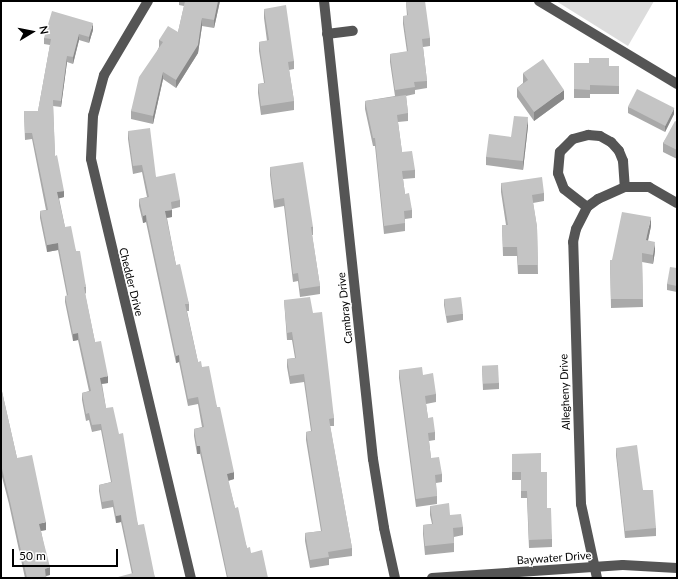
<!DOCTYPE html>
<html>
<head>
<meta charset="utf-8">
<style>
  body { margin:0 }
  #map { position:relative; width:678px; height:579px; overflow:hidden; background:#fff; font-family:Lato,sans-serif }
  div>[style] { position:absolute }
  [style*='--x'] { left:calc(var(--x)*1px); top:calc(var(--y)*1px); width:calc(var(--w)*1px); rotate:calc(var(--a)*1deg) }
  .green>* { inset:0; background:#dcdcdc }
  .minor>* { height:10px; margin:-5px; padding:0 5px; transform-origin:5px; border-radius:5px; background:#555 }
  .wall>* { inset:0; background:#a9a9a9 }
  .shaded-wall>* { inset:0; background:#898989; transform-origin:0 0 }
  .building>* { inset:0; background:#c4c4c4; transform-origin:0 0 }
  span { translate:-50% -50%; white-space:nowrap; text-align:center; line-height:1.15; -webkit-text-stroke:3px #fff; paint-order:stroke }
  .street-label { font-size:11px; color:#000 }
  .frame { position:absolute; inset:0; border:2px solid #000; pointer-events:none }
  .north { position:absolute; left:12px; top:12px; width:40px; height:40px; -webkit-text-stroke:3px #fff; paint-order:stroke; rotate:80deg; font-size:11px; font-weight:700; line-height:16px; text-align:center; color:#000 }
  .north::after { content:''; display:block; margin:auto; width:14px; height:18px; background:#000; clip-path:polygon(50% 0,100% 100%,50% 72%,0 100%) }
  .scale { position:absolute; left:12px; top:549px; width:106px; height:18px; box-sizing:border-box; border:2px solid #000; border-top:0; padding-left:5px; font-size:12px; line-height:14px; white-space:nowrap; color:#000; -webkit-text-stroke:3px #fff; paint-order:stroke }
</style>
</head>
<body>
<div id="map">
  <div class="green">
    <i style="clip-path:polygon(556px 1px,654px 1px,628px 46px)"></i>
  </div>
  <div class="minor">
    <i style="--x:148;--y:1;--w:86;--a:120.7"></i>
    <i style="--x:104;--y:75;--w:42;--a:105"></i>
    <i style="--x:93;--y:116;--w:43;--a:92.7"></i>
    <i style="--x:91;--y:159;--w:431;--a:76.6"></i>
    <i style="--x:324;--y:1;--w:461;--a:83.9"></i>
    <i style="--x:373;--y:459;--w:70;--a:80.9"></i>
    <i style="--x:384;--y:528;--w:51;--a:77.6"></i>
    <i style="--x:539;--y:1;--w:161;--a:31"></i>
    <i style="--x:327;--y:34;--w:26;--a:-7"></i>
    <i style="--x:587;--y:207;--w:29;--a:-142"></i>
    <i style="--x:564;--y:189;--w:17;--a:-111"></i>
    <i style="--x:558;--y:173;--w:21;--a:-85"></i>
    <i style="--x:560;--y:152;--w:18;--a:-45"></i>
    <i style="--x:573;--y:139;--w:16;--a:-15"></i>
    <i style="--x:588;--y:135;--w:12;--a:5"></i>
    <i style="--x:600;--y:136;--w:13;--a:29"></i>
    <i style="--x:611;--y:142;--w:12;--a:48"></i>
    <i style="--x:619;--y:151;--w:11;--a:68"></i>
    <i style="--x:623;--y:161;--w:26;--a:86"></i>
    <i style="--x:432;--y:578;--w:191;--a:-3.9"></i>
    <i style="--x:623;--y:565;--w:54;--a:3.2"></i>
    <i style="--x:597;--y:578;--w:76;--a:-102.2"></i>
    <i style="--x:581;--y:504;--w:262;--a:-91.7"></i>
    <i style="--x:573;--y:242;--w:13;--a:-77"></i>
    <i style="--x:576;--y:229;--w:25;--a:-63"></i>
    <i style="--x:587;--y:207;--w:14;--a:-36"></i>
    <i style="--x:598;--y:199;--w:30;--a:-24"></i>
    <i style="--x:625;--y:187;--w:24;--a:0"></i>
    <i style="--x:649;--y:187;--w:32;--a:30"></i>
  </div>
  <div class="wall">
    <i style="clip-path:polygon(179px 1px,220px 1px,214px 28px,202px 26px,198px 53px,176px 88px,163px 79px,153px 124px,131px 119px,131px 111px,159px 47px,159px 40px,178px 32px,184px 6px,179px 5px)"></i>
    <i style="clip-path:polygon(406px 2px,430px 38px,430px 46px,423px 47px,427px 81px,427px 88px,415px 90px,415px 94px,406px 96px,408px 113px,408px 121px,398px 122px,402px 152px,415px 170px,415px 178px,403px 179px,405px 194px,412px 210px,412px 218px,405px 219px,405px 231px,384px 234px,375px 146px,373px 146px,365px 109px,365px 101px,395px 96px,390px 62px,390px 54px,407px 52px,403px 24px,403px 16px,407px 16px)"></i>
    <i style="clip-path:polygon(264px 9px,294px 61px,294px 69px,289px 70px,294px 101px,294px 110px,261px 115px,258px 93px,258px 84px,264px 83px,259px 51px,259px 42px,267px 41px,264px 18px)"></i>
    <i style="clip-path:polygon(93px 30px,89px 43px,79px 40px,73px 64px,67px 62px,61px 107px,53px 106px,55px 156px,64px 197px,59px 198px,65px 227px,76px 251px,86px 287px,86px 293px,85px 294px,95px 342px,108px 383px,102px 384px,106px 408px,138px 525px,155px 578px,132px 574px,121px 522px,116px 523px,113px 507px,102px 509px,99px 491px,99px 485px,111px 482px,101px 430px,92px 432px,89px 420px,86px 421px,82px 400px,82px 393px,89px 391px,78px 340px,73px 341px,65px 302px,65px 296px,67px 296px,58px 250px,47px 252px,40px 218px,40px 211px,46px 210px,32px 139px,25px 140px,24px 111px,38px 111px,50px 45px,44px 44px,44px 38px)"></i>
    <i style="clip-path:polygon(574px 63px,609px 66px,619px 66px,619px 94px,590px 94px,590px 98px,574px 98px)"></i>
    <i style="clip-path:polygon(523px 73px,564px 99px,534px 121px,517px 97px,517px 88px,523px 83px)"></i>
    <i style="clip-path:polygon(628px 107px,674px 114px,665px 132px,628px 113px)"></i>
    <i style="clip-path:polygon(677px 122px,677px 159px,663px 152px,663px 143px)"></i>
    <i style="clip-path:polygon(528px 126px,523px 170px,486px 165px,486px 157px,511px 137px)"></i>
    <i style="clip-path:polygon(128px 131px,156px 177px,180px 200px,180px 207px,172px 209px,172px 217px,167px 218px,176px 265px,189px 304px,189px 311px,187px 311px,198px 362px,202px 367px,217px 407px,234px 479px,228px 481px,235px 508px,247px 548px,251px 553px,268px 578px,227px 578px,200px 453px,197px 454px,194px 436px,194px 429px,202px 427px,198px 404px,188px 406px,179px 362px,176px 363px,146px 222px,143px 223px,139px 206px,139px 199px,147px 197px,142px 172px,133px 174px,128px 139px)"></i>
    <i style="clip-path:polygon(270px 167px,313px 227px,313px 235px,312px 235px,320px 286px,320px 294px,300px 297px,298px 281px,293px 282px,284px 206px,274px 208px,270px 175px)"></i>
    <i style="clip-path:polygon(501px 183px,544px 193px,544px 201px,533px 203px,537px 227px,538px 274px,518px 274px,517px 256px,503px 256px,502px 225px,506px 225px,501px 192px)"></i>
    <i style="clip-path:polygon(651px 226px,648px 241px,655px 251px,653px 264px,642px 262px,643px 307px,611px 308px,610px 260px,612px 260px)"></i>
    <i style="clip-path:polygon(677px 268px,677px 292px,667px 290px,667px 284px)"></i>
    <i style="clip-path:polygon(444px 299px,463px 314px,463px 320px,447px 323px,444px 305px)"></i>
    <i style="clip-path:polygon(284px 300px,313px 313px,334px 418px,334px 426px,330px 426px,352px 548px,352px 556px,329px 559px,329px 565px,310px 568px,305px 541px,305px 533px,321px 531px,306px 440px,306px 432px,311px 431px,304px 382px,290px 384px,287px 367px,287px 359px,295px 358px,292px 340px,287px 340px)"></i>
    <i style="clip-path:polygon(482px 366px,499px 383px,499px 389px,483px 390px)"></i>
    <i style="clip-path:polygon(399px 370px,423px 375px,436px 394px,436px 402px,426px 404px,428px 418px,435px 432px,435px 440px,429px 441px,431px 458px,442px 474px,442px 482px,436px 483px,437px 496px,437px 504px,416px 507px,399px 378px)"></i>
    <i style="clip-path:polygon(1px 387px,17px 458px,46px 530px,41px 531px,50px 575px,46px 576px,47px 578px,25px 578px,9px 504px,1px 473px)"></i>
    <i style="clip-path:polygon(616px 448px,643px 490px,656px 528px,656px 536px,625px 538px,616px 455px)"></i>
    <i style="clip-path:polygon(512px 454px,541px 472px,552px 539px,552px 547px,529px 548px,527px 498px,521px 498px,521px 480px,512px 480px)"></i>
    <i style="clip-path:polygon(430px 506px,450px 515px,463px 527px,463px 535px,454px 537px,454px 552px,425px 555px,423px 534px,423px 525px,432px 524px,430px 515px)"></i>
  </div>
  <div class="shaded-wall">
    <i style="clip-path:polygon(218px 1px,220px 1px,214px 28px,214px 20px)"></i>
    <i style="clip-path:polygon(202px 18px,202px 26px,198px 53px,176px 88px,176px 80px)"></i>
    <i style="clip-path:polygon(93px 23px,93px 30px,89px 43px,89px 37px)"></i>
    <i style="clip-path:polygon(79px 34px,79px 40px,73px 64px,73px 57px)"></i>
    <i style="clip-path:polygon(67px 56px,67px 62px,61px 107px,61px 101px)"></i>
    <i style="clip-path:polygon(163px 72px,163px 79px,153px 124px,153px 116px)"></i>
    <i style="clip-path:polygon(564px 90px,564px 99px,534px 121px,534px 112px)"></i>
    <i style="clip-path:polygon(674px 108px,674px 114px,665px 132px,665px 126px)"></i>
    <i style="clip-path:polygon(528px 117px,528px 126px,523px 170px,523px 161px)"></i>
    <i style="clip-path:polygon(64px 191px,64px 197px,57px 199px,57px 192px)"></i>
    <i style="clip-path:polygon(172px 210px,172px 217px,165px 218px,165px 211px)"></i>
    <i style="clip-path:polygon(146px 215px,146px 222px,143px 223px,143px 216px)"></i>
    <i style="clip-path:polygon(651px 217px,651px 226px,646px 249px,646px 240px)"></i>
    <i style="clip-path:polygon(655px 242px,655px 251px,653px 264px,653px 255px)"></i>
    <i style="clip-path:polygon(58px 243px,58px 250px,47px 252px,47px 245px)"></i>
    <i style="clip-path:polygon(78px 333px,78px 340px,73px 341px,73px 334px)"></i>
    <i style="clip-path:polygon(179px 355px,179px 362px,176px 363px,176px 356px)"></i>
    <i style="clip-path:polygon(108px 376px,108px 383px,100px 384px,100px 378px)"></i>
    <i style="left:197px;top:446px;width:3px;height:8px"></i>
    <i style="clip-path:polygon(234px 472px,234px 479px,227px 481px,227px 474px)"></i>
    <i style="clip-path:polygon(121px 515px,121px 522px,116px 523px,116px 516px)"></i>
    <i style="clip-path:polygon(46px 522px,46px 530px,39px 531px,39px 524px)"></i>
    <i style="clip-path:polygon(50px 567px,50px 575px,45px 576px,45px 569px)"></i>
  </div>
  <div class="building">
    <i style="clip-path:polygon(185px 1px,218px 1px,214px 20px,202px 18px,198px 45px,176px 80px,163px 72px,153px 116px,131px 111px,139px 77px,163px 42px,159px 40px,168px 26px,178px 32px)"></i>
    <i style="clip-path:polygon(413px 1px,425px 1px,430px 38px,422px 39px,427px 81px,414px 82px,415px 87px,395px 90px,390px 54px,408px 51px,403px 16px,408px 15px,406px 2px)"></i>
    <i style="clip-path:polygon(286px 5px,294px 61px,288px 62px,294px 101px,261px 106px,258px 84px,265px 83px,259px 42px,269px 40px,264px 9px)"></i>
    <i style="clip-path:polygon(52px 11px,93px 23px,89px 37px,79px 34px,73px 57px,67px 56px,61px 101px,53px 100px,55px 156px,57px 155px,64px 191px,57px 192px,65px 227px,71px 226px,76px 251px,80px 251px,86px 287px,84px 287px,95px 342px,101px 341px,108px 376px,100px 378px,106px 408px,113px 407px,119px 434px,123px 433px,138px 525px,144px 524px,155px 578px,119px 578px,118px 577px,133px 573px,121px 515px,116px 516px,113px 500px,102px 502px,99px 485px,112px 482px,101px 424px,92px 425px,89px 413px,86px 414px,82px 393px,91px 391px,78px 333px,73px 334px,65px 296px,68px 295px,58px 243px,47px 245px,40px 211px,48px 210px,32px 133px,25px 133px,24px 111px,38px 111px,51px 39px,44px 38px)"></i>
    <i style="clip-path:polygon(589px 58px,609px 58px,609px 66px,619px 66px,619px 86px,590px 85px,590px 90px,574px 89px,574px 63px,589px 63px)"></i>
    <i style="clip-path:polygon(543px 59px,564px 90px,534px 112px,517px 88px,528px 80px,523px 73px)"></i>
    <i style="left:637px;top:89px;width:42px;height:20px;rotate:27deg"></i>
    <i style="clip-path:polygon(406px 95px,408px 113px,397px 115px,402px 152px,412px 151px,415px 170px,402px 171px,405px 194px,409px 193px,412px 210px,404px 211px,405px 223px,384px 226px,375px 138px,373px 138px,365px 101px)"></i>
    <i style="clip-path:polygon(514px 116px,528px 117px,523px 161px,486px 157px,489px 134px,511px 137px)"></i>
    <i style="clip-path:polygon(675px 121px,677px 122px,677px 150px,663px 143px)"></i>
    <i style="clip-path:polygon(150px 128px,156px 177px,175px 173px,180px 200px,171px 202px,172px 210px,165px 211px,176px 265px,180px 264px,189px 304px,185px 304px,198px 362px,201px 361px,202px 367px,209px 366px,217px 407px,220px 407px,234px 472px,227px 474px,235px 508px,238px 507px,247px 548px,250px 547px,251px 553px,262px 550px,268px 578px,228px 578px,200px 446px,197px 446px,194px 429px,204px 427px,198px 397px,188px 399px,179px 355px,176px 356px,146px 215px,143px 216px,139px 199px,149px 197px,142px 165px,133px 166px,128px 131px)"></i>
    <i style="clip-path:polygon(303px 162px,313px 227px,311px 227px,320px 286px,300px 289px,298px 273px,293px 274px,284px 198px,274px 200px,270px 167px)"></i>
    <i style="clip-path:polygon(542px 177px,544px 193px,532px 195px,537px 227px,538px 265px,518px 265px,517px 247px,503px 247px,502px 225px,508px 225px,501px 183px)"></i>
    <i style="clip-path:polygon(622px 212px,651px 217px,646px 240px,655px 242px,653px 255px,642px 253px,643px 299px,611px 299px,610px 260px,612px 260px)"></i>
    <i style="clip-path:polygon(670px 267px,677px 268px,677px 286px,667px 284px)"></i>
    <i style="clip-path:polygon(310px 297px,313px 313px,322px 312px,334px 418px,329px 419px,352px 548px,328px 552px,329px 557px,310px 560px,305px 533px,322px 531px,306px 432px,312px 431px,304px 374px,290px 376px,287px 359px,296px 358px,292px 332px,287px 333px,284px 300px)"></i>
    <i style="left:461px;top:297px;width:17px;height:17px;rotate:83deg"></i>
    <i style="left:498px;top:365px;width:18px;height:16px;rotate:87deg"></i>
    <i style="clip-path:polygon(422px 367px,423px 375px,433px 373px,436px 394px,425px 396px,428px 418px,433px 417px,435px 432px,428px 433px,431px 458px,439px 457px,442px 474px,435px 475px,437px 496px,416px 499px,399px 370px)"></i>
    <i style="clip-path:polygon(1px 387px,17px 458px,32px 455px,46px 522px,39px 524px,50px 567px,45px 569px,46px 578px,27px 578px,9px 497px,1px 465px)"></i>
    <i style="clip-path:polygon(637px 445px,643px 490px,653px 490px,656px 528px,625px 531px,616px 448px)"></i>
    <i style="clip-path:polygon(541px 453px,541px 472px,547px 472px,547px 508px,551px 508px,552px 539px,529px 540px,527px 491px,521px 491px,521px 472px,512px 472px,512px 454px)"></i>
    <i style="clip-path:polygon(449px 503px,450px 515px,461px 514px,463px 527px,453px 528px,454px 543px,425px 546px,423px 525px,433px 524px,430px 506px)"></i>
  </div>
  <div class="street-label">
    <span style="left:131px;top:282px;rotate:76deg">Chedder Drive</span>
    <span style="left:345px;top:308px;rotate:-96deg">Cambray Drive</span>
    <span style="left:565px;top:392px;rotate:-92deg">Allegheny Drive</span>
    <span style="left:554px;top:558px;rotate:-4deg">Baywater Drive</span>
  </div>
  <div class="frame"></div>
  <div class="north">N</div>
  <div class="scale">50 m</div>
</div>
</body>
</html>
